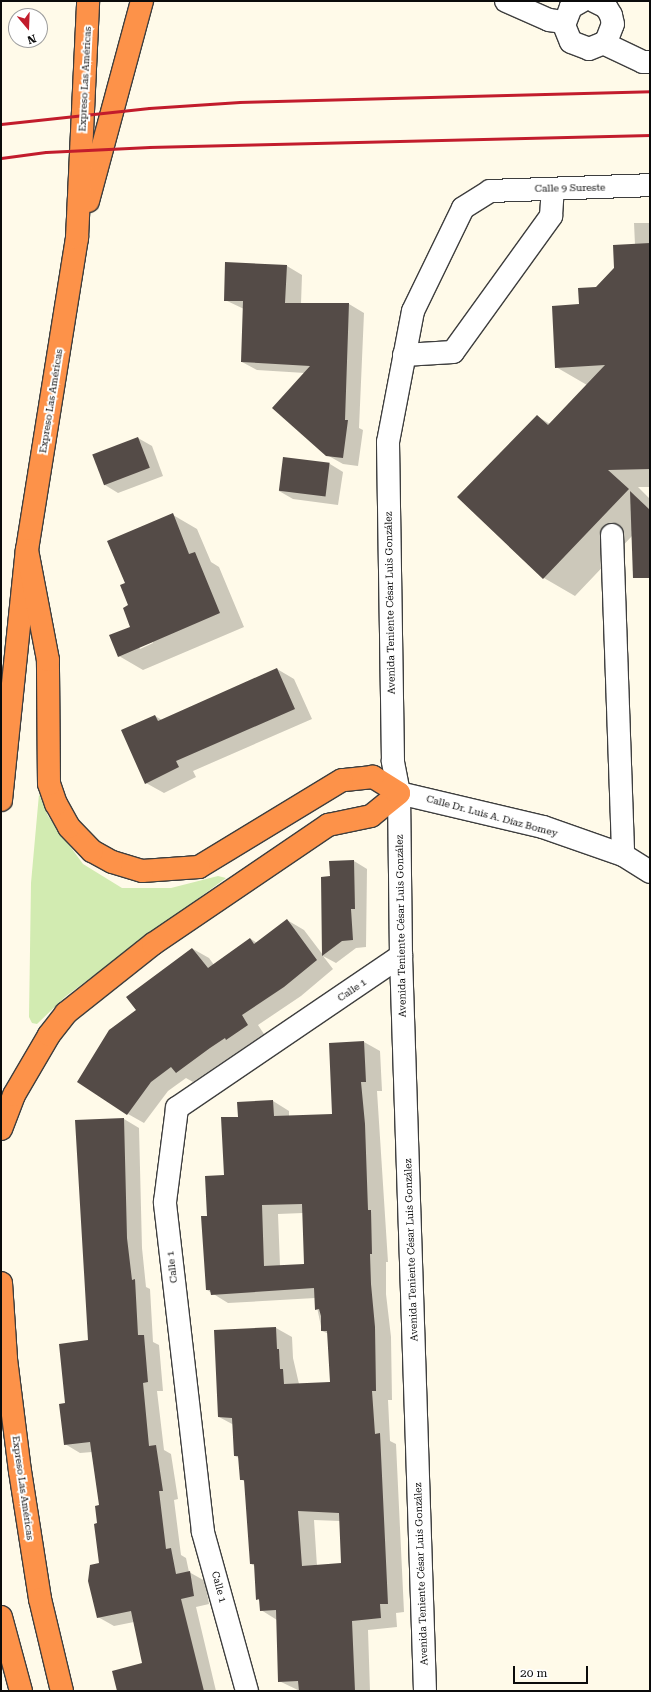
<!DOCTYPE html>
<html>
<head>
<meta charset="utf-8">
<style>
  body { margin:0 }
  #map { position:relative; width:651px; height:1692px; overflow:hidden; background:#fffae9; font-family:"Roboto Serif",serif }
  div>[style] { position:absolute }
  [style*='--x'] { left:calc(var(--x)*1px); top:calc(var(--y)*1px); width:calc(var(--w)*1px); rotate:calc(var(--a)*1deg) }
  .green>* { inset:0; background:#d2ebb1 }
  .shadow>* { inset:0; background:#0003 }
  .building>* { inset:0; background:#544b47; transform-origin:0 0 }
  .roads { filter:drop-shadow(1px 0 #3e3e3e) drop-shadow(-1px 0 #3e3e3e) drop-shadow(0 1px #3e3e3e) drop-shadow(0 -1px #3e3e3e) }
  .minor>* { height:22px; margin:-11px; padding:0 11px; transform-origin:11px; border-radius:11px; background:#fff }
  .highway>* { height:22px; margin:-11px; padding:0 11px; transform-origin:11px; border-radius:11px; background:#fd9249 }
  .rail>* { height:3px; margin:-1.5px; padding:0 1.5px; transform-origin:1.5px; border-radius:1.5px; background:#c21c2c }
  span { translate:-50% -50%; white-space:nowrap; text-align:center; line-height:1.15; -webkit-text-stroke:4px #fff; paint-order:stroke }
  .street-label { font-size:10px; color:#0b0b0b }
  .frame { position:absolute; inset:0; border:2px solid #0b0b0b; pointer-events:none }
  .north { position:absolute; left:8px; top:8px; width:40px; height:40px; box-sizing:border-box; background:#fff; border:1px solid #9d9d9d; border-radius:50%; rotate:161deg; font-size:11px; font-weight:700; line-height:16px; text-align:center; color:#0b0b0b }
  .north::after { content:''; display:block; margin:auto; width:14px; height:18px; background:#c21c2c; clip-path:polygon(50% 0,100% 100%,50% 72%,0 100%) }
  .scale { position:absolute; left:513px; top:1666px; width:75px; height:18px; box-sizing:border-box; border:2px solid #0b0b0b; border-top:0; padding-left:5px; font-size:12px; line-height:14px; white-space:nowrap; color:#0b0b0b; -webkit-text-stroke:3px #fff; paint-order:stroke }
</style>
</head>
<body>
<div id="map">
  <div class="green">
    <i style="clip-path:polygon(39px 794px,48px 816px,83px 864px,122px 888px,171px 888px,218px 876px,226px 878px,66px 996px,37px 1024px,32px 1023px,29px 1017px,31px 883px)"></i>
  </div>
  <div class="shadow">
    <i style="clip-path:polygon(634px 223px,650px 223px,650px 487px,638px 487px,650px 499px,650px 561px,632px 536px,575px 596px,544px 578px,459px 497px,537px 416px,550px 424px,587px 385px,556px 367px,580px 305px,635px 245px)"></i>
    <i style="clip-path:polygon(287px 266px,302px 275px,301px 304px,349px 304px,364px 313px,359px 428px,363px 430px,358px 466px,343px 464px,327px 455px,305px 373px,257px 370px,242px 362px,244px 309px,225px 300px)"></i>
    <i style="clip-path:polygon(138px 438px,152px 446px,163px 476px,118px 493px,105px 485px)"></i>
    <i style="clip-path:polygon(330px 464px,343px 472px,338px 505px,293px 499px,279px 491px)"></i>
    <i style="clip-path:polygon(evenodd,173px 515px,197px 529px,211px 562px,219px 567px,244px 627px,143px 670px,119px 656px,131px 627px,130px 606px,173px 515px,153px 642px,153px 643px,140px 649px,139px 647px,153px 642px)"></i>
    <i style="clip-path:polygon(277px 669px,294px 679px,312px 719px,193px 771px,196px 777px,164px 793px,146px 783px,155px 716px,162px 720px)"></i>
    <i style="clip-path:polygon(354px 861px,367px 869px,366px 947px,356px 948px,336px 963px,323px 956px,333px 969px,301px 996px,258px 1025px,264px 1034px,193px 1082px,186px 1078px,168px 1091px,144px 1123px,128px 1114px,137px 1010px,193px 949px,209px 958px,214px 965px,251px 939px,257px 943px,287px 920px,304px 930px,323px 955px,331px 877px,330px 862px)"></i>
    <i style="clip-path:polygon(evenodd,364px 1042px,380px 1051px,382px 1091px,377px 1091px,388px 1262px,386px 1262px,386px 1294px,391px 1337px,392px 1400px,388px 1400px,390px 1441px,396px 1444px,404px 1612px,396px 1613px,397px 1627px,368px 1630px,370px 1691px,300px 1691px,279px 1681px,277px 1620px,261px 1610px,260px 1601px,257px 1599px,255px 1566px,251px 1564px,245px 1482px,241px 1479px,239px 1458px,235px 1456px,234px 1425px,219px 1417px,276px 1328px,292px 1337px,293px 1358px,299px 1384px,331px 1383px,329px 1334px,322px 1331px,315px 1298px,228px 1303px,207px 1290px,208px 1217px,225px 1176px,239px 1118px,238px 1103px,273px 1101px,289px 1111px,289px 1117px,333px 1115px,364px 1042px,303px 1213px,305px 1265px,280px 1266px,278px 1214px,303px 1213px,364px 1042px,314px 1520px,340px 1521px,342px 1564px,317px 1566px,314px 1520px)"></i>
    <i style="clip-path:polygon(124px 1119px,139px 1128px,142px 1248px,146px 1287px,150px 1289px,153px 1342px,159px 1345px,163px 1391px,157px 1391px,164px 1450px,171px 1454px,178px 1499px,174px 1500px,181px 1555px,186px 1558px,189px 1572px,205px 1581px,209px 1604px,196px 1607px,216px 1691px,118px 1691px,143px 1664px,134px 1622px,114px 1626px,98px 1617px,89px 1572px,100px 1564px,100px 1506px,92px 1452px,80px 1453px,65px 1444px,66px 1404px,89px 1341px)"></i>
  </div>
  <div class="building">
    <i style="clip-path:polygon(650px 243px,650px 469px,608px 470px,629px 489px,543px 579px,457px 497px,537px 415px,548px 425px,605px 365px,555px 368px,552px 306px,579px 304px,578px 288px,596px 287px,614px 268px,613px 245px)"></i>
    <i style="clip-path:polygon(225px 262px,287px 265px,285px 303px,349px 303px,345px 420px,348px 420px,343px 458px,326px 456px,272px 408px,310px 366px,241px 362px,243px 301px,224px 301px)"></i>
    <i style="left:138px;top:437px;width:33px;height:49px;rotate:69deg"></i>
    <i style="left:283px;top:457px;width:47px;height:34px;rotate:7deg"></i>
    <i style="clip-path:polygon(630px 491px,650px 510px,650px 578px,633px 578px)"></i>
    <i style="clip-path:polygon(173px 513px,189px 554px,195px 552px,220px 613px,118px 657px,109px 635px,130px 627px,123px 608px,128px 605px,120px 585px,125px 583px,107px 541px)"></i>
    <i style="clip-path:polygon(277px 668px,295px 709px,176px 761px,179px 767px,145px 784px,121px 730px,155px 715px,158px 721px)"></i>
    <i style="clip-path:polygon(354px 860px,355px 909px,351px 909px,353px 940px,342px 941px,322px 956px,321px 877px,330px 876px,329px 861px)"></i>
    <i style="clip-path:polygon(287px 919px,317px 960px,284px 987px,242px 1015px,248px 1025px,226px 1040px,225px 1038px,210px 1048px,176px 1073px,171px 1067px,151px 1082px,127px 1115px,77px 1082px,109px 1030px,136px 1010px,126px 997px,192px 948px,208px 968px,250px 938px,254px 944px)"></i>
    <i style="clip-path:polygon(evenodd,364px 1041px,366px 1082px,361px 1082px,365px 1124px,368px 1210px,371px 1210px,372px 1254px,370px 1254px,371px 1284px,375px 1327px,376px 1391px,372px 1391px,375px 1434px,380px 1433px,388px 1604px,380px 1604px,381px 1618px,352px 1621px,355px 1691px,299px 1691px,298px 1681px,278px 1682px,276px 1610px,260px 1611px,259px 1599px,256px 1600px,254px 1564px,250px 1564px,244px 1480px,240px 1480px,238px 1456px,234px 1456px,232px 1418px,218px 1417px,214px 1330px,276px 1327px,277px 1349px,279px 1349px,280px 1369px,283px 1369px,284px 1384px,330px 1382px,327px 1331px,321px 1331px,321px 1316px,319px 1309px,315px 1310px,314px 1288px,211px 1295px,210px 1290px,206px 1290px,201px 1216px,207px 1216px,205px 1176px,224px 1175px,221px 1117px,238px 1117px,237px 1102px,273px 1100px,274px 1116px,332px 1114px,329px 1043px,364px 1041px,302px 1204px,304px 1264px,264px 1266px,262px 1205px,302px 1204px,364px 1041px,298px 1511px,339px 1513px,341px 1563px,302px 1566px,298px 1511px)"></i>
    <i style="clip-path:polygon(124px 1118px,127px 1238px,132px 1280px,135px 1279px,138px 1335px,144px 1335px,148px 1382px,143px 1383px,149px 1446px,156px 1445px,163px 1491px,159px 1491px,166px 1549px,171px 1548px,176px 1574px,190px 1571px,194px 1596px,181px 1599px,204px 1691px,117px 1691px,112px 1671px,142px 1663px,131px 1611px,97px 1618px,88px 1581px,90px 1565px,99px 1563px,94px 1524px,97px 1523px,95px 1506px,99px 1505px,90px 1442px,64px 1445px,59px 1404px,65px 1403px,59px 1344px,88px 1340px,75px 1120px)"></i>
  </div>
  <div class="roads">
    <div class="minor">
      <i style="--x:506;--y:1;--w:47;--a:23.8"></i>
      <i style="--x:549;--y:20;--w:15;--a:8"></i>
      <i style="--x:582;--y:1;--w:13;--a:151"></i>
      <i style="--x:571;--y:7;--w:19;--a:111"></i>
      <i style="--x:564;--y:25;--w:18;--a:68"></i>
      <i style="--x:571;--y:42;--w:19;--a:21"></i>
      <i style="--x:589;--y:49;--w:18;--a:-22"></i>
      <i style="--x:606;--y:42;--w:19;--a:-69"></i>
      <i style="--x:613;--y:24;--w:9;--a:-103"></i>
      <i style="--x:611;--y:15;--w:9;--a:-122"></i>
      <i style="--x:606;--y:7;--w:13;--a:-153"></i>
      <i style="--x:603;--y:43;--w:44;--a:25.4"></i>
      <i style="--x:643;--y:62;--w:7;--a:0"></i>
      <i style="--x:404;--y:355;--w:49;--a:-3.5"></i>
      <i style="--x:453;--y:352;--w:168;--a:-54.2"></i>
      <i style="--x:551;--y:216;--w:27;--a:-86"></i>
      <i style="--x:612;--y:535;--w:320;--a:88"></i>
      <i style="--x:399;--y:793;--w:148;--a:13.3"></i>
      <i style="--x:543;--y:827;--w:85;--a:19.3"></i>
      <i style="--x:623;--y:855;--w:32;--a:32"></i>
      <i style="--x:247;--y:1691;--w:165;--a:-105.5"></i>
      <i style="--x:203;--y:1532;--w:332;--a:-96.6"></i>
      <i style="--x:165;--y:1202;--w:95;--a:-82.7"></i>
      <i style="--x:177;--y:1108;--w:271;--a:-34.2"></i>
      <i style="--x:425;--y:1691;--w:735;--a:-91.87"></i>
      <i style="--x:401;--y:956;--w:163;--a:-90.7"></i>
      <i style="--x:399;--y:793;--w:33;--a:-101"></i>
      <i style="--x:393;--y:761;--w:319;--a:-90.9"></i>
      <i style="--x:388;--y:442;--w:133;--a:-79.2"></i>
      <i style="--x:413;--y:311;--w:114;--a:-64.1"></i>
      <i style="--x:463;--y:208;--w:32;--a:-32"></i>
      <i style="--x:490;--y:191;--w:160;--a:-2.1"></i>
    </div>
    <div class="highway">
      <i style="--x:88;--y:201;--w:207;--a:-74.9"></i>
      <i style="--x:1;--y:800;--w:251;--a:-84.1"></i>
      <i style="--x:27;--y:550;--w:316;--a:-80.9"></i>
      <i style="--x:77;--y:238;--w:237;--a:-87.3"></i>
      <i style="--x:1;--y:1129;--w:36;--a:-69"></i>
      <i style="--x:14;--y:1095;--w:69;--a:-59.7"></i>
      <i style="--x:49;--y:1035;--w:28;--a:-52"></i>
      <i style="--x:66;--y:1013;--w:111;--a:-38.4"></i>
      <i style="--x:153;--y:944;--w:212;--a:-34.2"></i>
      <i style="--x:328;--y:825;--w:44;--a:-11.8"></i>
      <i style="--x:371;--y:816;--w:36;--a:-39"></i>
      <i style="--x:399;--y:793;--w:31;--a:-148"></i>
      <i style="--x:373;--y:777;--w:31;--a:174"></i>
      <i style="--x:342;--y:780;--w:167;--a:148.7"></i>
      <i style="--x:199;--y:867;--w:57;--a:176"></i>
      <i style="--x:142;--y:871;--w:31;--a:-163"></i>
      <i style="--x:112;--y:862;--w:23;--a:-151"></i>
      <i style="--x:92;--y:851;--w:33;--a:-134"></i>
      <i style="--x:69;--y:827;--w:26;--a:-119"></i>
      <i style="--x:56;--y:804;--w:21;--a:-109"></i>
      <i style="--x:49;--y:784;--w:124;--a:-90.5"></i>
      <i style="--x:48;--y:660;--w:112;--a:-100.8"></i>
      <i style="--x:1;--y:1283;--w:76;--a:86.2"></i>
      <i style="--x:6;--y:1359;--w:113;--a:82.9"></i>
      <i style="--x:20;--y:1471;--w:130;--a:81.1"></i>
      <i style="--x:40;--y:1599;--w:95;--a:76.6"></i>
      <i style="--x:1;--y:1617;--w:77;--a:74.9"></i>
    </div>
  </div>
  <div class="rail">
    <i style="--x:1;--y:124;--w:149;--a:-6.2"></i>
    <i style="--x:149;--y:108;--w:91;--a:-3.8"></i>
    <i style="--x:240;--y:102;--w:410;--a:-1.5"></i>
    <i style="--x:1;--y:158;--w:45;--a:-7.6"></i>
    <i style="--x:46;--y:152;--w:104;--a:-2.8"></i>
    <i style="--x:150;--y:147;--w:500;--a:-1.37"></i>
  </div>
  <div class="street-label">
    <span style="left:85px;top:79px;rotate:-87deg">Expreso Las Américas</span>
    <span style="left:570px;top:188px;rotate:-1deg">Calle 9 Sureste</span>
    <span style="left:51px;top:401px;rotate:-81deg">Expreso Las Américas</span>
    <span style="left:390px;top:603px;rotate:-91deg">Avenida Teniente César Luis González</span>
    <span style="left:492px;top:816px;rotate:15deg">Calle Dr. Luis A. Díaz Bomey</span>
    <span style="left:401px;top:926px;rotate:-91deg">Avenida Teniente César Luis González</span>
    <span style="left:352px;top:990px;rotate:-34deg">Calle 1</span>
    <span style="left:411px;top:1250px;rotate:-92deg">Avenida Teniente César Luis González</span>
    <span style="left:172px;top:1267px;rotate:-97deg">Calle 1</span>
    <span style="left:23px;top:1488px;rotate:82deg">Expreso Las Américas</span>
    <span style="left:421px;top:1574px;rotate:-92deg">Avenida Teniente César Luis González</span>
    <span style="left:219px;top:1587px;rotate:75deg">Calle 1</span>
  </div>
  <div class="frame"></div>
  <div class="north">N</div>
  <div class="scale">20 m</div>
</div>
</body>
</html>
